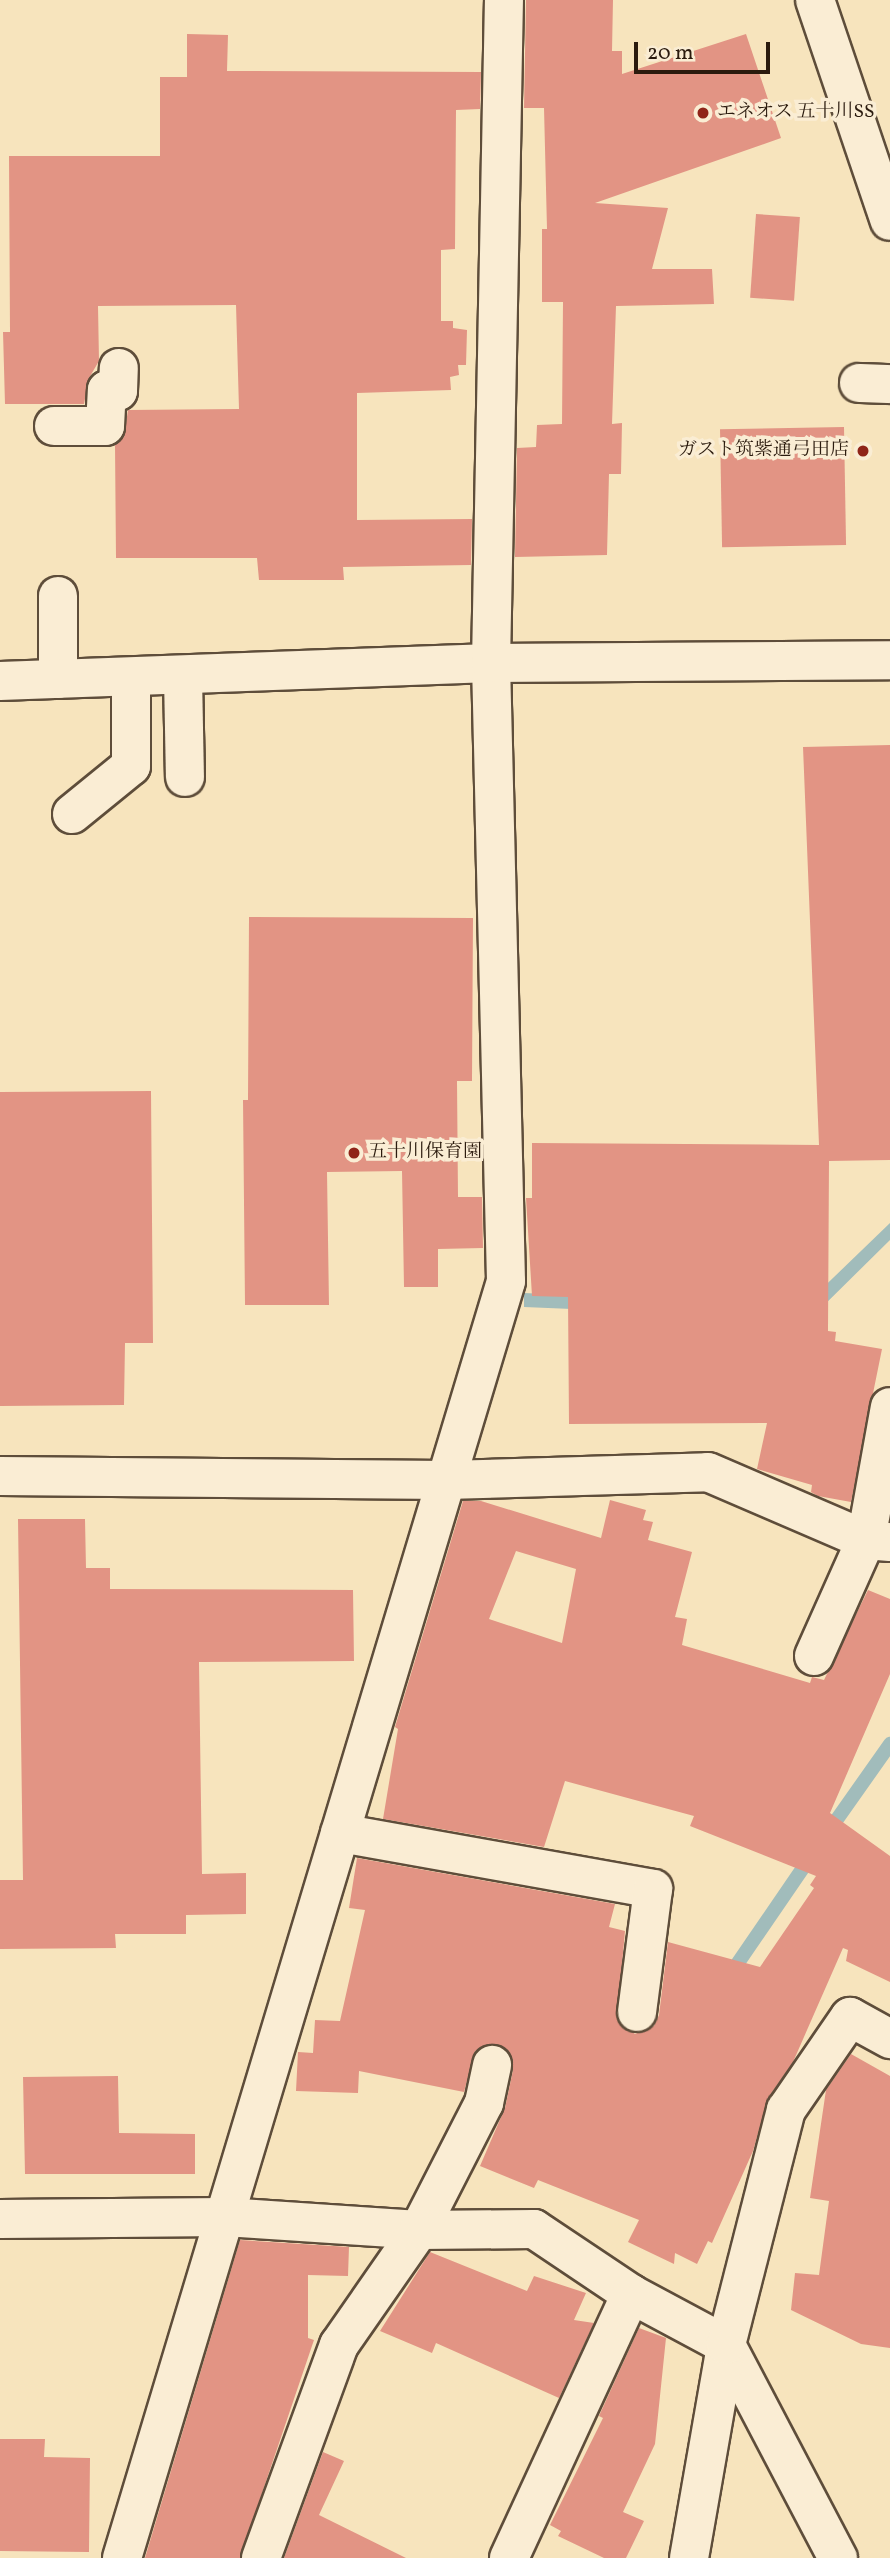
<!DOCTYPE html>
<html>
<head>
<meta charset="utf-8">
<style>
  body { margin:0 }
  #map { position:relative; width:890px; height:2558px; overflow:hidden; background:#f7e4bd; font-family:Vollkorn,"Noto Serif JP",serif }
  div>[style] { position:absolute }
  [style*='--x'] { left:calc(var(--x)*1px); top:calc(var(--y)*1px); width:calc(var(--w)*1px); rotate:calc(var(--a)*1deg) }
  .water>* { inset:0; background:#a1bcbb }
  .stream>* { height:14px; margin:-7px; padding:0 7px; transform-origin:7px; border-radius:7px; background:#a1bcbb }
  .building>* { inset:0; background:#e29484; transform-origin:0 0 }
  .roads { filter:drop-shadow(2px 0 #5e4d3a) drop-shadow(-2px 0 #5e4d3a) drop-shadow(0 2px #5e4d3a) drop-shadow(0 -2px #5e4d3a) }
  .minor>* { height:38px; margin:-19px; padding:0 19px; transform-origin:19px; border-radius:19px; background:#faedd4 }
  .dots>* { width:19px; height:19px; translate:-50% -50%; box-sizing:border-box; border:4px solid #faedd4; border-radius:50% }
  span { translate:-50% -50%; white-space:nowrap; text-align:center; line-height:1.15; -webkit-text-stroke:7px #faedd4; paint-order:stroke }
  .poi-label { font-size:19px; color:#2b1b0e }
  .left { translate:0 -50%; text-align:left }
  .right { translate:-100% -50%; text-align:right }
  .scale { position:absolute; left:634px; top:42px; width:136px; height:32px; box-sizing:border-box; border:4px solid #2b1b0e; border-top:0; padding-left:9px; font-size:21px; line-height:24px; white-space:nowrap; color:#2b1b0e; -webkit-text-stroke:5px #faedd4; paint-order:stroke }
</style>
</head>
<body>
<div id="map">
  <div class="water">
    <i style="clip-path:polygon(890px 1223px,890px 1240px,810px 1319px,524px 1307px,524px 1293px,805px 1305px)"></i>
  </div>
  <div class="stream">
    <i style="--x:828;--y:1832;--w:108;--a:-54.8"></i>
    <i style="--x:729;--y:1976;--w:147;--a:-55.6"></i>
  </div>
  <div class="building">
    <i style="clip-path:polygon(526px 0,613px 0,612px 51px,622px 51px,622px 74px,746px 34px,781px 138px,595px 203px,668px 208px,652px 269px,712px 269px,714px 304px,616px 306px,612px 424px,622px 423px,621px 474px,609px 474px,607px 555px,515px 557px,517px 448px,536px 447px,537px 425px,562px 424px,563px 302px,542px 302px,542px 229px,547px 229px,544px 108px,524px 108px)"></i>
    <i style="clip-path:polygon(187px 34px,228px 35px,227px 71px,481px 72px,480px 109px,456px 110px,455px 249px,441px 250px,441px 321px,453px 321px,453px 328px,467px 330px,466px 365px,458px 365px,459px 375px,450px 377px,451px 390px,357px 393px,357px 520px,472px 519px,471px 565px,343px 567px,344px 580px,259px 580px,257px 558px,116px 558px,115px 445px,124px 437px,128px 410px,239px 409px,236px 305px,98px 306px,99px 361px,89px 378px,84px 404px,5px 404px,3px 332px,10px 332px,9px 156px,160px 156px,160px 77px,187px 77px)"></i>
    <i style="left:756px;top:214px;width:44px;height:84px;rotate:4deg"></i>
    <i style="left:844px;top:427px;width:118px;height:124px;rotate:89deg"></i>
    <i style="clip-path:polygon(890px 745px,890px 1160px,829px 1161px,828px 1331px,836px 1332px,835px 1341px,882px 1349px,851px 1502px,818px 1496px,811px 1492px,812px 1485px,757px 1469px,767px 1423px,569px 1424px,568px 1297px,532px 1296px,526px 1198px,532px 1198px,532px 1143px,819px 1145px,803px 747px)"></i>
    <i style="clip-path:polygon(249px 917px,473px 918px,472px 1081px,457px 1081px,458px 1197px,482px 1197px,483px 1248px,438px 1249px,438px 1287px,404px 1287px,402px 1171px,327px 1172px,329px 1305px,245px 1305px,243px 1100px,248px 1100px)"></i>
    <i style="clip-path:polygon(151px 1091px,153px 1343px,125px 1343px,124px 1405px,0 1406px,0 1092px)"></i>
    <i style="clip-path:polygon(evenodd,610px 1500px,646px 1510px,643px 1520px,653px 1522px,648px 1540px,692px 1552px,675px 1617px,687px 1619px,682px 1645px,810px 1683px,812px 1677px,824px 1680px,868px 1590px,890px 1599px,890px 1674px,830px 1813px,890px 1856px,890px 1982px,846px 1961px,848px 1950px,843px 1948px,793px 2062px,768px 2098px,753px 2151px,712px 2243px,708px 2241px,697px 2264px,675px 2253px,674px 2264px,628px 2242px,639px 2220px,538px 2180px,534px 2188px,480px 2166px,505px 2108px,513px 2070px,512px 2058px,497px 2044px,475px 2051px,464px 2092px,359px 2071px,358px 2093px,296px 2091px,298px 2052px,313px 2053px,315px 2020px,340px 2021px,365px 1910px,349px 1908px,357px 1858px,615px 1904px,609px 1927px,625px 1931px,617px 2020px,635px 2034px,654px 2026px,659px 2015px,668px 1942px,760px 1967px,814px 1888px,810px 1885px,816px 1876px,690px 1826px,694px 1816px,565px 1781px,544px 1847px,383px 1819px,398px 1729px,395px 1727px,463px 1501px,481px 1501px,601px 1538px,610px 1500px,516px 1551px,576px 1569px,562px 1643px,489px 1619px,516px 1551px)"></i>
    <i style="clip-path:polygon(18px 1519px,85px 1519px,86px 1568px,110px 1568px,110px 1589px,353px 1590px,354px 1661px,199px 1662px,202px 1874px,246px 1873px,246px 1914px,186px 1915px,186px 1934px,115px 1934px,116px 1948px,0 1949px,0 1880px,23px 1880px)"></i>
    <i style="clip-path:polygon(851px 2054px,890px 2076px,890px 2348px,861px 2344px,791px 2310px,795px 2273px,819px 2275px,829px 2201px,810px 2198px,826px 2090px)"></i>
    <i style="clip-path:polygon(118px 2076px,119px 2133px,195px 2134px,195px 2174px,25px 2174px,23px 2077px)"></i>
    <i style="clip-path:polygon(240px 2240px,349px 2247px,348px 2276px,308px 2275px,308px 2338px,314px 2340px,240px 2558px,145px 2558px)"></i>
    <i style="clip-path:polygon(430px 2252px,527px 2291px,534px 2276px,586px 2293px,574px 2320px,594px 2323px,559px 2398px,436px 2343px,432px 2353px,380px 2331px)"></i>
    <i style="clip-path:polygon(639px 2328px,666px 2338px,655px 2444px,623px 2512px,644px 2521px,626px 2558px,604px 2558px,558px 2536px,561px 2531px,550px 2525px,603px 2418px,599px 2416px)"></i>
    <i style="clip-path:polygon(0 2439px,45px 2439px,44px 2457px,90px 2458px,89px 2552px,0 2551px)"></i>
    <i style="clip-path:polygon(323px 2452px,344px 2461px,319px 2515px,406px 2558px,284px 2558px)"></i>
  </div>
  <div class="roads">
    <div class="minor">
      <i style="--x:815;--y:0;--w:233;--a:71.3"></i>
      <i style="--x:859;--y:383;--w:31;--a:2"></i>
      <i style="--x:54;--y:426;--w:51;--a:0"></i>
      <i style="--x:105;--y:426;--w:36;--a:-87"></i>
      <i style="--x:107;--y:390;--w:11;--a:5"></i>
      <i style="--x:118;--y:391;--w:23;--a:-88"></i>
      <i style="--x:183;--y:676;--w:101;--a:88.9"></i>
      <i style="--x:58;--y:679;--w:83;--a:-90"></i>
      <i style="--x:0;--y:681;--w:491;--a:-2.1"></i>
      <i style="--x:491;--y:663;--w:399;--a:-0.4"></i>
      <i style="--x:72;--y:814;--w:76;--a:-39.1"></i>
      <i style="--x:131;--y:766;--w:89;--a:-90"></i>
      <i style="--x:0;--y:1476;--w:446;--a:0.5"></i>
      <i style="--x:446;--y:1480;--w:262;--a:-1.7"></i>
      <i style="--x:708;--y:1472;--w:172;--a:23.3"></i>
      <i style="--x:866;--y:1540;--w:24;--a:5"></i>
      <i style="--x:814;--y:1656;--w:127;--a:-65.9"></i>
      <i style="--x:866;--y:1540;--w:135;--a:-79.8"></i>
      <i style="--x:340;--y:1833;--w:318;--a:10.1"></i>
      <i style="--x:653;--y:1889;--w:124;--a:97.4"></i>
      <i style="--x:0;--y:2219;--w:225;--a:-0.5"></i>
      <i style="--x:225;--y:2217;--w:194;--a:3.8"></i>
      <i style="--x:419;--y:2230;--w:115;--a:-0.5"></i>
      <i style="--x:534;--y:2229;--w:117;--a:33.8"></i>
      <i style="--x:631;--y:2294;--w:108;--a:28.2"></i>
      <i style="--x:726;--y:2345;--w:241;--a:62.3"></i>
      <i style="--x:122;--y:2558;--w:1333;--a:-73.26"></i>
      <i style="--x:506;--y:1281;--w:618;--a:-91.39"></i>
      <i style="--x:491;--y:663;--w:663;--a:-88.88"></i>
      <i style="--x:261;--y:2558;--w:227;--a:-69.9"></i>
      <i style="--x:339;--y:2345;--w:140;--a:-55.2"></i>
      <i style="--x:419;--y:2230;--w:143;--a:-62.9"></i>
      <i style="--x:484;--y:2103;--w:39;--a:-78"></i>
      <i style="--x:509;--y:2558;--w:291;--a:-65.2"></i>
      <i style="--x:689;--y:2558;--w:216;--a:-80.1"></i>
      <i style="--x:726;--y:2345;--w:243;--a:-75.7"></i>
      <i style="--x:786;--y:2110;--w:113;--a:-55.5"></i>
      <i style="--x:850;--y:2017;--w:46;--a:28.8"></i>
    </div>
  </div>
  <div class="dots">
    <i style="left:703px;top:113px;background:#8f2418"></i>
    <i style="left:863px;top:451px;background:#8f2418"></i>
    <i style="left:354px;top:1153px;background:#8f2418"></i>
  </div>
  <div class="poi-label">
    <span class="left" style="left:717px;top:113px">エネオス 五十川SS</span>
    <span class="right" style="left:849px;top:451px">ガスト筑紫通弓田店</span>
    <span class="left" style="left:368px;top:1153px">五十川保育園</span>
  </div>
  <div class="scale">20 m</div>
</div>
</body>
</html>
